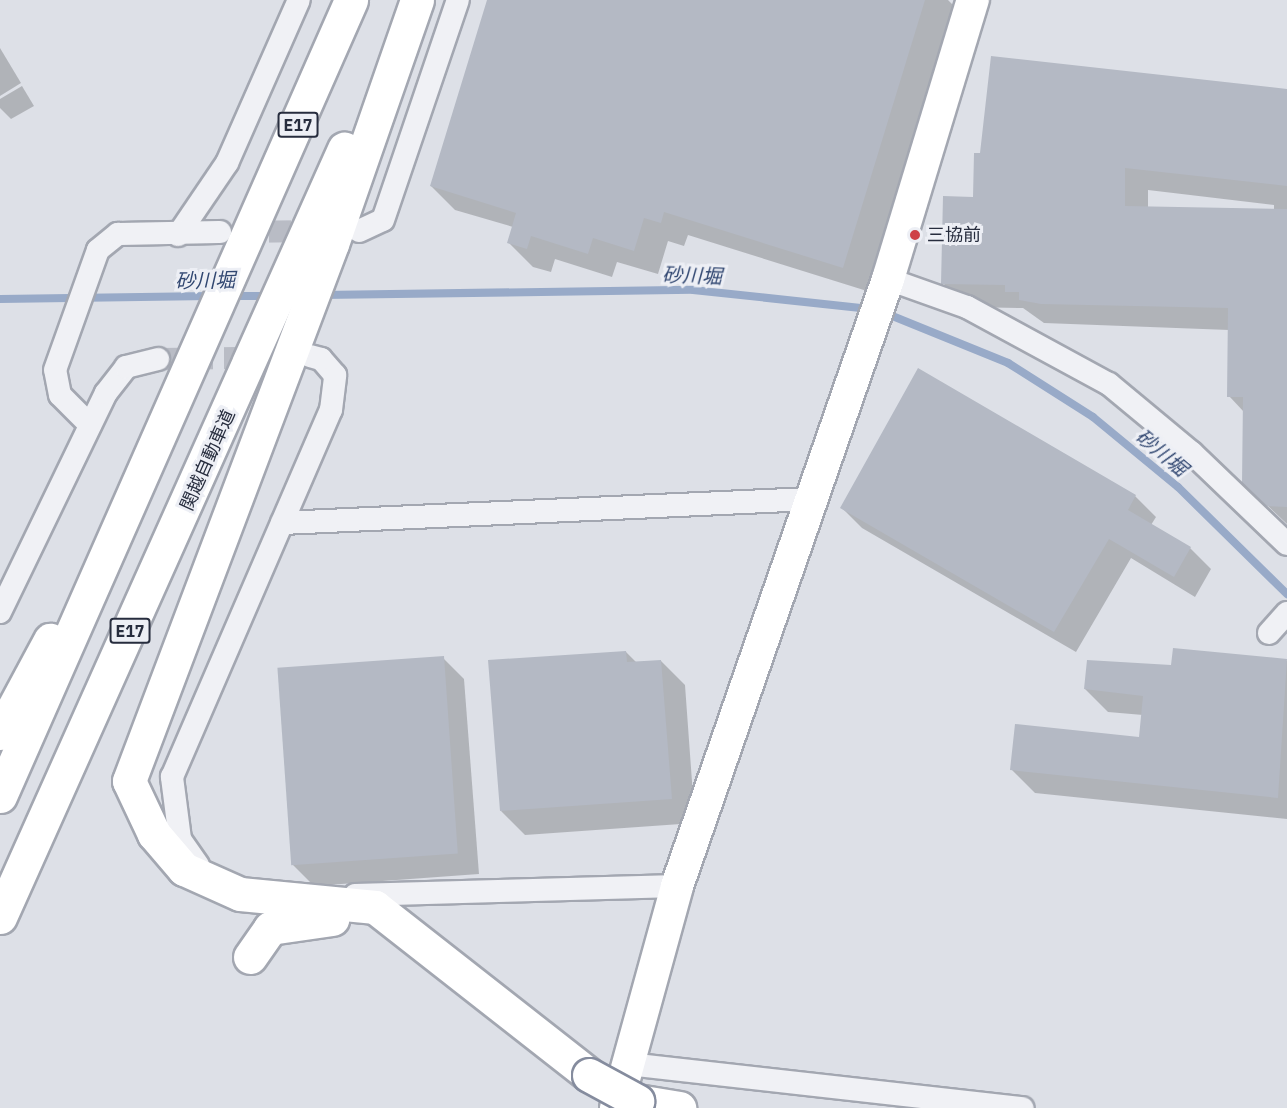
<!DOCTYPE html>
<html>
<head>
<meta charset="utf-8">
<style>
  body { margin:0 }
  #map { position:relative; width:1287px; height:1108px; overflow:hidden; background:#dde0e7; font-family:"IBM Plex Sans","Noto Sans JP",sans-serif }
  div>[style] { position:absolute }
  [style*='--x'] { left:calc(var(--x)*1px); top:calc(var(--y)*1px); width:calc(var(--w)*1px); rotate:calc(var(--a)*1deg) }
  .shadow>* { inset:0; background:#0003 }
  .stream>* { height:8px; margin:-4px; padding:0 4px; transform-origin:4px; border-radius:4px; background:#98aac8 }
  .building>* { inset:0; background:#b4b9c4; transform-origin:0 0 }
  .street-tunnel>* { height:22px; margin-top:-11px; transform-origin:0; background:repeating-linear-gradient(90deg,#b9bcc5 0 22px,transparent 0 33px) }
  .roads { filter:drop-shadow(2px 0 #a3a7b1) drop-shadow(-2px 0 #a3a7b1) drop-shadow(0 2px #a3a7b1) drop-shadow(0 -2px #a3a7b1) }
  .street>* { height:22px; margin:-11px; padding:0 11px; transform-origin:11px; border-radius:11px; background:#f0f1f5 }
  .secondary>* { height:32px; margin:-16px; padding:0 16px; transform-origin:16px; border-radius:16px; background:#fff }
  .highway>* { height:33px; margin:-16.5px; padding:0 16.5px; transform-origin:16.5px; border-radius:16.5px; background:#fff }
  .bridges { filter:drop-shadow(2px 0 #858c9e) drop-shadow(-2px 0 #858c9e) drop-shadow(0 2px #858c9e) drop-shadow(0 -2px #858c9e) }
  .highway-bridge>* { height:33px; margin:-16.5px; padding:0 16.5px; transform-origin:16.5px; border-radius:16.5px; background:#fff }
  .dots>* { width:16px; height:16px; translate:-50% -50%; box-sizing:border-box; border:3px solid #edeff5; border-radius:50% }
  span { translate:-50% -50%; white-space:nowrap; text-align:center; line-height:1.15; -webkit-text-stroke:6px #edeff5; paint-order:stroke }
  .shield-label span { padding:2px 4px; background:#edeff5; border:2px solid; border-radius:4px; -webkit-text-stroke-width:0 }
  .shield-label { font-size:16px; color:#272d3e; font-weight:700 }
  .poi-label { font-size:18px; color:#272d3e }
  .left { translate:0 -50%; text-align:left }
  .street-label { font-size:18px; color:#272d3e }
  .water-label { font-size:20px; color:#314771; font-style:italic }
</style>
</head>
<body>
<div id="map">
  <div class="shadow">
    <i style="clip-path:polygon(488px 0,948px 0,954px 6px,867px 291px,688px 235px,684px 246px,668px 241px,658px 274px,617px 262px,612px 277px,555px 259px,551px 272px,533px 267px,509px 243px,513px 227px,455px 210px,431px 186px)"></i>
    <i style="clip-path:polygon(0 48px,21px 83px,0 96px)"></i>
    <i style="clip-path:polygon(22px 86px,34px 106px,11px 119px,0 108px,0 99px)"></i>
    <i style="clip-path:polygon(evenodd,1287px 91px,1287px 524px,1268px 506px,1244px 412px,1229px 396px,1229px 330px,1044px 323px,1023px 308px,966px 307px,943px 283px,975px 198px,1287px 91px,1148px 190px,1274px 205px,1274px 211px,1148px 208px,1148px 190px)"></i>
    <i style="clip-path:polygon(1135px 496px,1156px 517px,1151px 525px,1190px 548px,1211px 569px,1195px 597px,1131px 558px,1076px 652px,862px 528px,842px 508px)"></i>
    <i style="clip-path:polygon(1174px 650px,1287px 661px,1287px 819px,1035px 793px,1012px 770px,1141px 738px,1143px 715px,1108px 712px,1085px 689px,1173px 666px)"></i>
    <i style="clip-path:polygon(626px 652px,637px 663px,661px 661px,685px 685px,695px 823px,525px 835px,501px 811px)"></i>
    <i style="clip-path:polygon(443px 658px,464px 679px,479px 874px,314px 886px,293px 865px)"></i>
  </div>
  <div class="stream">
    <i style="--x:322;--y:295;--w:371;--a:-0.8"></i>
    <i style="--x:693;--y:290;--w:178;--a:6.1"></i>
    <i style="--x:229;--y:296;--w:39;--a:0"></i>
    <i style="--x:0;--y:299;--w:211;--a:-0.8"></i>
    <i style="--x:885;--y:313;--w:133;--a:22.1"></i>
    <i style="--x:1008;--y:363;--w:101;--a:32.4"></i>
    <i style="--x:1093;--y:417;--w:110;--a:39.5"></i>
    <i style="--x:1178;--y:487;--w:153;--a:44.5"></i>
  </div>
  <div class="building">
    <i style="clip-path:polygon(487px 0,925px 0,843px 268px,664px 212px,661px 223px,644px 218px,634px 251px,593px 238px,588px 254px,531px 236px,527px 249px,507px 243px,516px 213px,430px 186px)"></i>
    <i style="clip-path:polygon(991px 56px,1287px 89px,1287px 186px,1125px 168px,1125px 206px,1287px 209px,1287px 507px,1267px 506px,1242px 483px,1243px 397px,1227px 397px,1228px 308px,1041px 304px,1019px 300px,1019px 292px,1005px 292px,1005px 285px,941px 284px,943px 196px,973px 197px,974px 153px,980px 153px)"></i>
    <i style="clip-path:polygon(918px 368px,1136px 495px,1128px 510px,1191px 547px,1174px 577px,1109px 539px,1054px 632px,840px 508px)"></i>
    <i style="clip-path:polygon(1173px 648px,1287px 659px,1278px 798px,1010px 770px,1015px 724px,1139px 737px,1143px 696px,1084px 689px,1087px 660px,1171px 665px)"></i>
    <i style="clip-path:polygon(626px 651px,627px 662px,661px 660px,672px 799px,500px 811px,488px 660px)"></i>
    <i style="left:444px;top:656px;width:198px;height:167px;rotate:86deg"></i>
  </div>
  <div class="street-tunnel">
    <i style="--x:236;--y:232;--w:84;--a:-0.7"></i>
    <i style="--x:158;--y:359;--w:143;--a:-0.8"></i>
  </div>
  <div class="roads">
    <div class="street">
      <i style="--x:359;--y:231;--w:26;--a:-25"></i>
      <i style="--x:383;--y:220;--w:232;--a:-71.2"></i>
      <i style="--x:178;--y:235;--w:87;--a:-55.8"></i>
      <i style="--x:227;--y:163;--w:178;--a:-66.2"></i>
      <i style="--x:888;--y:279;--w:84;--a:19.5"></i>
      <i style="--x:967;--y:307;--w:162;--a:28.5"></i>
      <i style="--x:1109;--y:384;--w:107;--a:39.7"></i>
      <i style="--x:1191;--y:452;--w:133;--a:43.8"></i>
      <i style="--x:90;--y:425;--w:42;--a:-135"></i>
      <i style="--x:60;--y:395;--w:25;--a:-101"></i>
      <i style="--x:55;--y:370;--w:127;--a:-70.3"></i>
      <i style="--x:98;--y:250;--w:26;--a:-39"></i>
      <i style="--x:118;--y:234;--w:102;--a:-1.1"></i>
      <i style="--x:282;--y:523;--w:530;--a:-2.6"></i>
      <i style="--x:0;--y:612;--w:243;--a:-64.2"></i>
      <i style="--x:106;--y:393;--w:33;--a:-52"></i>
      <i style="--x:126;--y:367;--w:33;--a:-14"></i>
      <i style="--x:1269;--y:633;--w:27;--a:-48"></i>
      <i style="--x:198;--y:865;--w:32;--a:-125"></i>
      <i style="--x:180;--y:839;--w:63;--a:-97.4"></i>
      <i style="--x:172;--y:777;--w:400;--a:-66.6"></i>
      <i style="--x:331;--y:410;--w:35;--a:-83"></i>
      <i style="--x:335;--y:375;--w:21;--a:-131"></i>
      <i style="--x:321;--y:359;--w:11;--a:-165"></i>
      <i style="--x:355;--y:895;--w:322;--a:-1.6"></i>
      <i style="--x:628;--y:1064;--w:397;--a:6.4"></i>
    </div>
    <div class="secondary">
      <i style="--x:616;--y:1108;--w:230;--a:-74.6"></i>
      <i style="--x:677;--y:886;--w:643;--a:-70.83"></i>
      <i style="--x:888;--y:279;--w:292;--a:-73.1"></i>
    </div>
    <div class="highway">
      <i style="--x:417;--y:0;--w:258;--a:109.2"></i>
      <i style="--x:332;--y:244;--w:574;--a:110.71"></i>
      <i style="--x:129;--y:781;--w:59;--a:64.7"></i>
      <i style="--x:154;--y:834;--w:46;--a:49.4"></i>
      <i style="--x:184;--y:869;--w:61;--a:24.1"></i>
      <i style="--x:240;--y:894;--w:136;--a:5.5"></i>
      <i style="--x:375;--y:907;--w:272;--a:38.1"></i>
      <i style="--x:0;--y:733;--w:106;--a:-61.7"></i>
      <i style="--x:0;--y:796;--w:870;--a:-66.2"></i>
      <i style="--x:0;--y:917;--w:842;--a:-65.87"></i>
      <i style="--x:250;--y:957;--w:35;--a:-55"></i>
      <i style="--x:270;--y:928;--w:63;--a:-8.3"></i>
      <i style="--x:637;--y:1101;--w:43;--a:9.5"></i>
    </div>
  </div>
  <div class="bridges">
    <div class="highway-bridge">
      <i style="--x:589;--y:1075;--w:55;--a:28.4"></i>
    </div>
  </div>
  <div class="dots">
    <i style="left:915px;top:235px;background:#ce4148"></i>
  </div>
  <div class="shield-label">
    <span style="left:298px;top:125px">E17</span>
    <span style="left:130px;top:631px">E17</span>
  </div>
  <div class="poi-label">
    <span class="left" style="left:927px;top:235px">三協前</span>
  </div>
  <div class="street-label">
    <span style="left:208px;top:460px;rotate:-66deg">関越自動車道</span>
  </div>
  <div class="water-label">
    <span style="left:692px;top:275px;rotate:2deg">砂川堀</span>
    <span style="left:205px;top:280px;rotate:-1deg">砂川堀</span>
    <span style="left:1162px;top:452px;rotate:40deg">砂川堀</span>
  </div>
</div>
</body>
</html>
